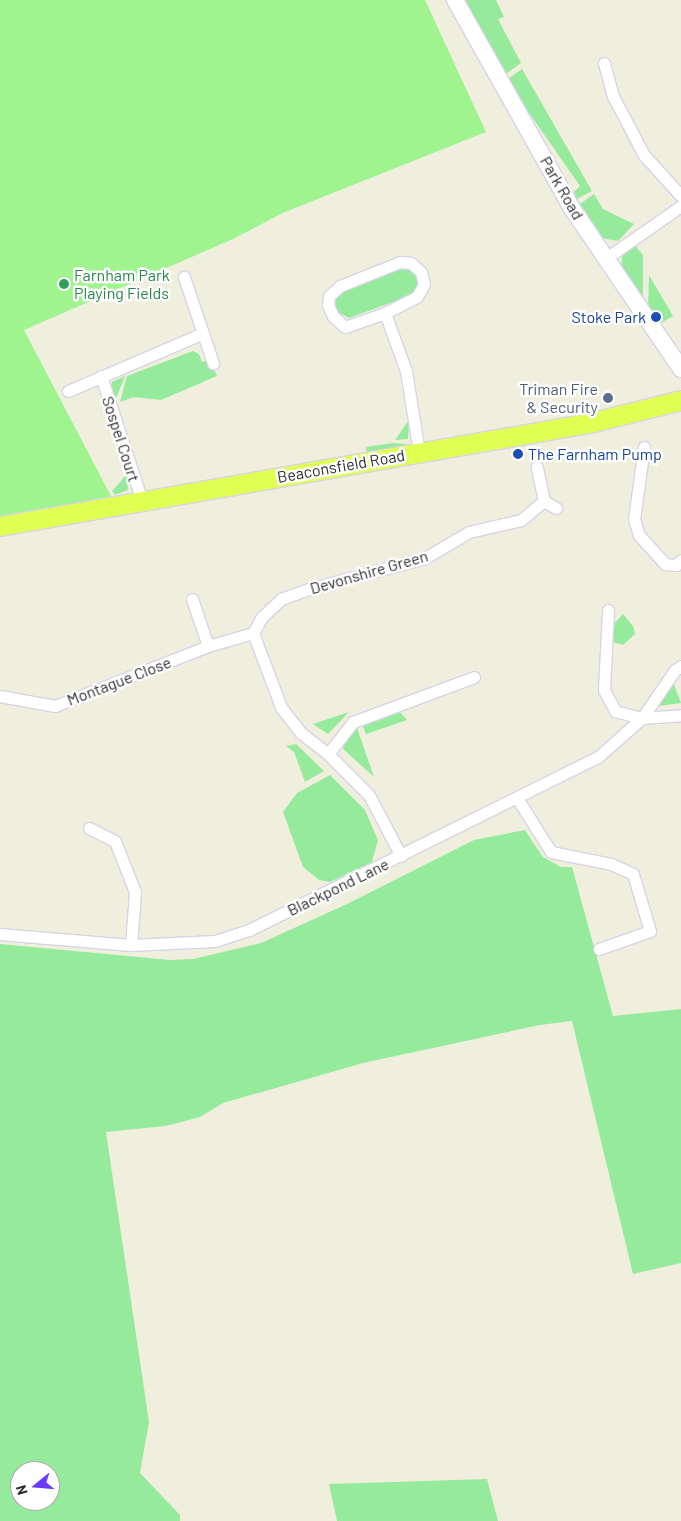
<!DOCTYPE html>
<html>
<head>
<meta charset="utf-8">
<style>
  body { margin:0 }
  #map { position:relative; width:681px; height:1521px; overflow:hidden; background:#f0efde; font-family:Barlow,sans-serif }
  div>[style] { position:absolute }
  [style*='--x'] { left:calc(var(--x)*1px); top:calc(var(--y)*1px); width:calc(var(--w)*1px); rotate:calc(var(--a)*1deg) }
  .green>* { inset:0; background:#95eb9b }
  .pitch>* { inset:0; background:#a0f490 }
  .roads { filter:drop-shadow(1px 0 #d7d3e7) drop-shadow(-1px 0 #d7d3e7) drop-shadow(0 1px #d7d3e7) drop-shadow(0 -1px #d7d3e7) }
  .minor>* { height:11px; margin:-5.5px; padding:0 5.5px; transform-origin:5.5px; border-radius:5.5px; background:#fff }
  .secondary>* { height:16px; margin:-8px; padding:0 8px; transform-origin:8px; border-radius:8px; background:#fff }
  .primary>* { height:19px; margin:-9.5px; padding:0 9.5px; transform-origin:9.5px; border-radius:9.5px; background:#e0ff53 }
  .dots>* { width:14px; height:14px; translate:-50% -50%; box-sizing:border-box; border:2px solid #fff; border-radius:50% }
  span { translate:-50% -50%; white-space:nowrap; text-align:center; line-height:1.15; -webkit-text-stroke:5px #fff; paint-order:stroke }
  .street-label { font-size:16px; color:#2d2d2d }
  .leisure-label { font-size:16px; color:#27864d }
  .left { translate:0 -50%; text-align:left }
  .transit-label { font-size:16px; color:#164399 }
  .right { translate:-100% -50%; text-align:right }
  .service-label { font-size:16px; color:#4e5e75 }
  .north { position:absolute; left:10px; top:1461px; width:50px; height:50px; box-sizing:border-box; background:#fff; border:1px solid #ababab; border-radius:50%; rotate:253deg; font-size:14px; font-weight:700; line-height:20px; text-align:center; color:#2d2d2d }
  .north::after { content:''; display:block; margin:auto; width:18px; height:22px; background:#683bff; clip-path:polygon(50% 0,100% 100%,50% 72%,0 100%) }
</style>
</head>
<body>
<div id="map">
  <div class="green">
    <i style="clip-path:polygon(464px 0,496px 0,504px 17px,498px 19px,521px 63px,503px 76px)"></i>
    <i style="clip-path:polygon(522px 69px,592px 191px,577px 199px,574px 192px,580px 186px,506px 80px)"></i>
    <i style="clip-path:polygon(594px 194px,603px 209px,634px 224px,618px 241px,601px 238px,580px 204px)"></i>
    <i style="clip-path:polygon(633px 243px,643px 255px,643px 302px,621px 267px,623px 250px)"></i>
    <i style="clip-path:polygon(401px 267px,410px 268px,415px 273px,418px 282px,412px 295px,349px 318px,336px 311px,333px 299px,339px 292px)"></i>
    <i style="clip-path:polygon(649px 275px,673px 316px,659px 324px,648px 307px)"></i>
    <i style="clip-path:polygon(193px 351px,199px 354px,202px 362px,210px 359px,217px 376px,161px 400px,134px 397px,120px 402px,127px 376px)"></i>
    <i style="clip-path:polygon(125px 376px,113px 406px,110px 391px,112px 382px)"></i>
    <i style="clip-path:polygon(409px 420px,408px 439px,395px 440px)"></i>
    <i style="clip-path:polygon(393px 443px,406px 444px,400px 449px,367px 455px,366px 447px)"></i>
    <i style="clip-path:polygon(127px 474px,128px 490px,115px 495px,112px 491px)"></i>
    <i style="clip-path:polygon(623px 614px,633px 626px,635px 634px,623px 645px,612px 642px,613px 625px)"></i>
    <i style="clip-path:polygon(673px 682px,681px 703px,659px 706px)"></i>
    <i style="clip-path:polygon(349px 712px,328px 734px,313px 724px)"></i>
    <i style="clip-path:polygon(400px 712px,407px 720px,366px 734px,363px 726px)"></i>
    <i style="clip-path:polygon(356px 725px,374px 777px,343px 749px,344px 739px)"></i>
    <i style="clip-path:polygon(296px 744px,324px 771px,305px 782px,294px 752px,286px 746px)"></i>
    <i style="clip-path:polygon(330px 775px,365px 810px,378px 840px,372px 862px,330px 882px,319px 880px,303px 867px,283px 812px,297px 793px)"></i>
    <i style="clip-path:polygon(evenodd,525px 830px,543px 857px,561px 867px,572px 867px,613px 1016px,681px 1009px,681px 1263px,633px 1274px,572px 1021px,540px 1025px,363px 1063px,223px 1103px,200px 1117px,166px 1126px,106px 1132px,149px 1422px,140px 1473px,180px 1515px,180px 1521px,0 1521px,0 944px,170px 960px,193px 959px,261px 943px,345px 905px,474px 840px,525px 830px,20px 1471px,50px 1471px,50px 1501px,20px 1501px,20px 1471px)"></i>
    <i style="clip-path:polygon(487px 1479px,498px 1521px,337px 1521px,329px 1484px)"></i>
  </div>
  <div class="pitch">
    <i style="clip-path:polygon(0 0,425px 0,486px 132px,285px 212px,233px 239px,24px 330px,112px 498px,0 516px)"></i>
  </div>
  <div class="roads">
    <div class="minor">
      <i style="--x:604;--y:63;--w:34;--a:75"></i>
      <i style="--x:613;--y:96;--w:67;--a:62.3"></i>
      <i style="--x:644;--y:155;--w:55;--a:47.9"></i>
      <i style="--x:605;--y:259;--w:93;--a:-34.9"></i>
      <i style="--x:184;--y:277;--w:91;--a:71.4"></i>
      <i style="--x:385;--y:313;--w:36;--a:-27"></i>
      <i style="--x:417;--y:297;--w:15;--a:-62"></i>
      <i style="--x:424;--y:284;--w:12;--a:-104"></i>
      <i style="--x:421;--y:272;--w:13;--a:-138"></i>
      <i style="--x:411;--y:263;--w:11;--a:-175"></i>
      <i style="--x:400;--y:262;--w:65;--a:158.2"></i>
      <i style="--x:340;--y:286;--w:15;--a:138"></i>
      <i style="--x:329;--y:296;--w:9;--a:96"></i>
      <i style="--x:328;--y:305;--w:12;--a:66"></i>
      <i style="--x:333;--y:316;--w:16;--a:43"></i>
      <i style="--x:345;--y:327;--w:42;--a:-19.3"></i>
      <i style="--x:385;--y:313;--w:62;--a:70.1"></i>
      <i style="--x:406;--y:371;--w:82;--a:80.9"></i>
      <i style="--x:101;--y:376;--w:132;--a:71.8"></i>
      <i style="--x:68;--y:391;--w:147;--a:-23.2"></i>
      <i style="--x:644;--y:447;--w:73;--a:97.9"></i>
      <i style="--x:634;--y:519;--w:17;--a:73"></i>
      <i style="--x:639;--y:535;--w:39;--a:48"></i>
      <i style="--x:665;--y:564;--w:11;--a:5"></i>
      <i style="--x:676;--y:565;--w:7;--a:-45"></i>
      <i style="--x:544;--y:501;--w:14;--a:30"></i>
      <i style="--x:192;--y:599;--w:50;--a:71.2"></i>
      <i style="--x:208;--y:646;--w:47;--a:-16.1"></i>
      <i style="--x:608;--y:610;--w:80;--a:92.9"></i>
      <i style="--x:604;--y:690;--w:24;--a:62"></i>
      <i style="--x:615;--y:711;--w:28;--a:15"></i>
      <i style="--x:642;--y:718;--w:39;--a:-4"></i>
      <i style="--x:0;--y:696;--w:56;--a:10.3"></i>
      <i style="--x:55;--y:706;--w:164;--a:-21.4"></i>
      <i style="--x:328;--y:754;--w:41;--a:-52"></i>
      <i style="--x:353;--y:722;--w:129;--a:-20.4"></i>
      <i style="--x:517;--y:798;--w:64;--a:57.8"></i>
      <i style="--x:551;--y:852;--w:61;--a:11.3"></i>
      <i style="--x:611;--y:864;--w:24;--a:24"></i>
      <i style="--x:633;--y:874;--w:59;--a:73.4"></i>
      <i style="--x:650;--y:931;--w:54;--a:160.6"></i>
      <i style="--x:89;--y:828;--w:29;--a:27"></i>
      <i style="--x:115;--y:841;--w:55;--a:68.6"></i>
      <i style="--x:135;--y:892;--w:53;--a:94.3"></i>
      <i style="--x:401;--y:856;--w:69;--a:-117.7"></i>
      <i style="--x:369;--y:795;--w:58;--a:-135"></i>
      <i style="--x:328;--y:754;--w:34;--a:-142"></i>
      <i style="--x:301;--y:733;--w:33;--a:-128"></i>
      <i style="--x:281;--y:707;--w:79;--a:-110.7"></i>
      <i style="--x:253;--y:633;--w:18;--a:-61"></i>
      <i style="--x:262;--y:617;--w:26;--a:-43"></i>
      <i style="--x:281;--y:599;--w:29;--a:-20"></i>
      <i style="--x:308;--y:589;--w:121;--a:-14.8"></i>
      <i style="--x:425;--y:558;--w:51;--a:-30.6"></i>
      <i style="--x:469;--y:532;--w:53;--a:-13"></i>
      <i style="--x:521;--y:520;--w:30;--a:-40"></i>
      <i style="--x:544;--y:501;--w:35;--a:-102"></i>
      <i style="--x:0;--y:934;--w:131;--a:4.8"></i>
      <i style="--x:131;--y:945;--w:84;--a:-2.7"></i>
      <i style="--x:215;--y:941;--w:36;--a:-18"></i>
      <i style="--x:249;--y:930;--w:390;--a:-26.4"></i>
      <i style="--x:598;--y:757;--w:59;--a:-41.6"></i>
      <i style="--x:642;--y:718;--w:58;--a:-55.5"></i>
      <i style="--x:675;--y:670;--w:7;--a:-34"></i>
    </div>
    <div class="secondary">
      <i style="--x:455;--y:0;--w:237;--a:60.7"></i>
      <i style="--x:571;--y:207;--w:196;--a:55.8"></i>
    </div>
    <div class="primary">
      <i style="--x:0;--y:526;--w:598;--a:-9.92"></i>
      <i style="--x:589;--y:423;--w:95;--a:-14"></i>
    </div>
  </div>
  <div class="dots">
    <i style="left:64px;top:284px;background:#2e9e5b"></i>
    <i style="left:656px;top:317px;background:#1a4fb4"></i>
    <i style="left:608px;top:398px;background:#5c6f8a"></i>
    <i style="left:518px;top:454px;background:#1a4fb4"></i>
  </div>
  <div class="street-label">
    <span style="left:562px;top:188px;rotate:60deg">Park Road</span>
    <span style="left:121px;top:439px;rotate:72deg">Sospel Court</span>
    <span style="left:341px;top:466px;rotate:-10deg">Beaconsfield Road</span>
    <span style="left:369px;top:572px;rotate:-16deg">Devonshire Green</span>
    <span style="left:119px;top:681px;rotate:-21deg">Montague Close</span>
    <span style="left:338px;top:887px;rotate:-26deg">Blackpond Lane</span>
  </div>
  <div class="leisure-label">
    <span class="left" style="left:74px;top:284px">Farnham Park<br>Playing Fields</span>
  </div>
  <div class="transit-label">
    <span class="right" style="left:646px;top:317px">Stoke Park</span>
    <span class="left" style="left:528px;top:454px">The Farnham Pump</span>
  </div>
  <div class="service-label">
    <span class="right" style="left:598px;top:398px">Triman Fire<br>&amp; Security</span>
  </div>
  <div class="north">N</div>
</div>
</body>
</html>
